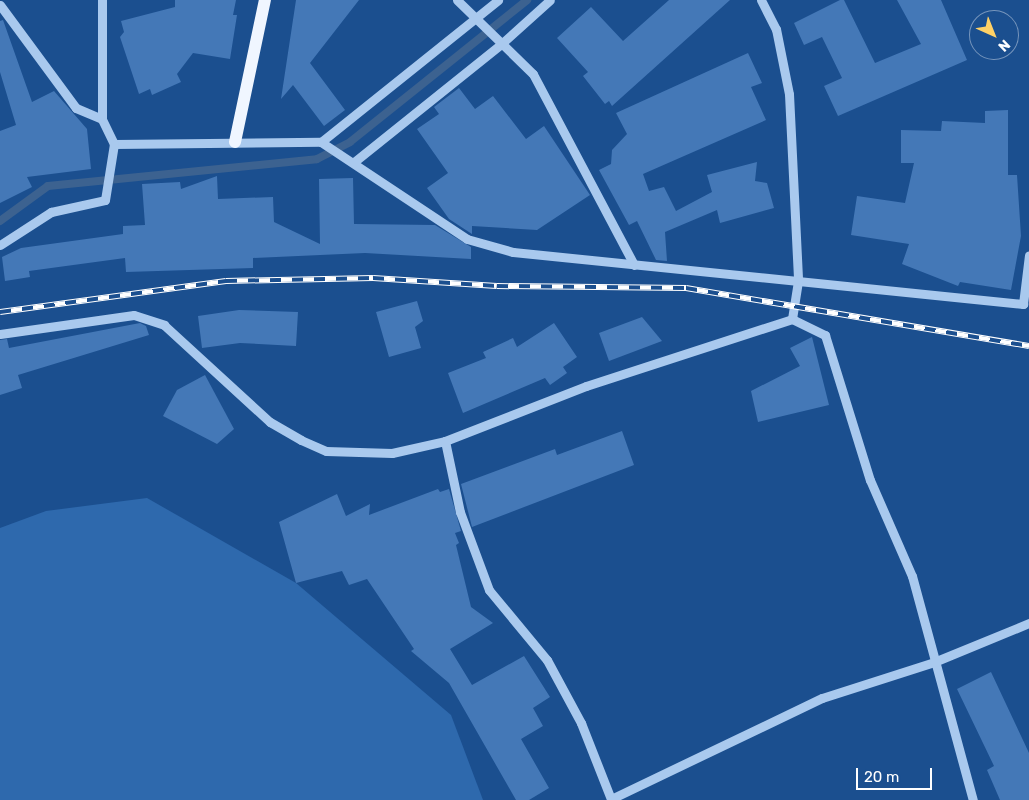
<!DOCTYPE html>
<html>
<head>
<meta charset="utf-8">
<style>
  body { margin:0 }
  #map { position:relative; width:1029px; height:800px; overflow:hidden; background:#1b4f8f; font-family:Rubik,sans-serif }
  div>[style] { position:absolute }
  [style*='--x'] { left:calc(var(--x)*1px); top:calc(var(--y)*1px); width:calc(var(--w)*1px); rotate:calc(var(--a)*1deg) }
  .green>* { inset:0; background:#2e69ad }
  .stream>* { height:8px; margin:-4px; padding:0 4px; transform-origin:4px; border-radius:4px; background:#3c6290 }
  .building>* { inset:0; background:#4478b7 }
  .minor>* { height:9px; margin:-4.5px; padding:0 4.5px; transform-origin:4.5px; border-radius:4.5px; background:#a9c9ee }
  .major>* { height:12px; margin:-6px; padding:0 6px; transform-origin:6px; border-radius:6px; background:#f0f6ff }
  .rail>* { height:5.5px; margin-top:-2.75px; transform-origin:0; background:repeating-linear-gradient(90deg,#1b4f8f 0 11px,#fff 0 22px); box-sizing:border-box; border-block:1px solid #fff }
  span { translate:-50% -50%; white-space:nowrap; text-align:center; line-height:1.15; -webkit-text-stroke:4.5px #1b4f8f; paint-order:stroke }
  .north { position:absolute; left:969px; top:10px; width:50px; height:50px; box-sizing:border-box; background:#1b4f8f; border:1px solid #7695bc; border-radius:50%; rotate:136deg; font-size:14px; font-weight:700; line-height:20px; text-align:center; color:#fff }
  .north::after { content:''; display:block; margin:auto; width:18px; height:22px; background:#ffd166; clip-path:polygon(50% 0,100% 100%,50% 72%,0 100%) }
  .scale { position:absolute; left:856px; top:768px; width:76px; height:22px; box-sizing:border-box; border:2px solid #fff; border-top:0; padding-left:6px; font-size:15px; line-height:18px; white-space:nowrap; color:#fff; -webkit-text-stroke:4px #1b4f8f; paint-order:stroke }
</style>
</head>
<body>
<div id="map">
  <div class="green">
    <i style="clip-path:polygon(147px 498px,296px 583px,451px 715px,483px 800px,0 800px,0 528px,46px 511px)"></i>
  </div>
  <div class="stream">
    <i style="--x:0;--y:221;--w:59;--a:-36.1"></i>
    <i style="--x:48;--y:186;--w:270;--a:-5.7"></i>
    <i style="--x:317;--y:159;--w:37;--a:-27"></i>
    <i style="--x:350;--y:142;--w:227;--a:-38.7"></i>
  </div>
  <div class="building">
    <i style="clip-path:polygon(175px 0,236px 0,233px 15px,237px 15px,230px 59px,193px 53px,177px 74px,181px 82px,152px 95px,150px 89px,139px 94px,120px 37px,124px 32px,121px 21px,175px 7px)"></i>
    <i style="clip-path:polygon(296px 0,359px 0,310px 63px,345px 110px,324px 126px,293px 85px,281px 99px)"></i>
    <i style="clip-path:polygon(669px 0,730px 0,612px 106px,609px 101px,605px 104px,583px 76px,588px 72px,557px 38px,591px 7px,623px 41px)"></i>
    <i style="clip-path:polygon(840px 0,844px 0,875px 63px,921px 44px,897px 0,941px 0,967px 60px,838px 116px,824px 86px,842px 78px,822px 37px,804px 45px,794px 23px)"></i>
    <i style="clip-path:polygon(3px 20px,32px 102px,54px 91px,87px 129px,91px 169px,27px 177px,32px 187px,0 203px,0 131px,16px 125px,0 72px,0 21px)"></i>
    <i style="clip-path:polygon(748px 53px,762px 83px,751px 87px,766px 120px,643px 174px,649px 191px,664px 187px,676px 211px,712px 192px,707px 175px,757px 162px,755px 181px,767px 183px,774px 208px,720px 223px,717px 210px,665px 232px,667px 261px,656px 260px,637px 221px,629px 225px,599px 170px,611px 164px,612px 150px,627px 134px,616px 113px)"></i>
    <i style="clip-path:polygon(459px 88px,475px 109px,493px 96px,526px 139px,544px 126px,590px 195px,537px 230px,472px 226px,472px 234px,449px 219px,427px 188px,448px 173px,417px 129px,439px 114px,434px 107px)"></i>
    <i style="clip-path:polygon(1008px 110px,1008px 175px,1017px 175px,1021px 236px,1011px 290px,960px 282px,958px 286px,902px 264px,909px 244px,851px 235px,857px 196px,905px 203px,914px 163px,901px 163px,901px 130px,941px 131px,942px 121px,985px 123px,985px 111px)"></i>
    <i style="clip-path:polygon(217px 176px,218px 199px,273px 197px,274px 222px,320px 244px,319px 179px,353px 178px,354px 224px,435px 225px,471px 247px,471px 259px,365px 253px,253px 258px,253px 268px,126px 272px,125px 258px,29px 271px,30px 277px,5px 281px,2px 257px,21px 248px,123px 234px,123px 226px,145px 225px,142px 184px,180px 182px,181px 189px)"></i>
    <i style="clip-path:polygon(417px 301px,423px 321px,415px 327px,421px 348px,389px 357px,376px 312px)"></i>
    <i style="clip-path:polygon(239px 310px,298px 312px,296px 346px,240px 343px,202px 348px,198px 316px)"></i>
    <i style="clip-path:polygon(642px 317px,662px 341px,609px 361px,599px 333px)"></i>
    <i style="clip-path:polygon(140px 323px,146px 326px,149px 335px,18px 375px,22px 388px,0 395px,0 340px,7px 339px,9px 348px)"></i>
    <i style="clip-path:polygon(554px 323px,577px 357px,563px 367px,567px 373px,550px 385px,545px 378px,463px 413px,448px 373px,486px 358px,483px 352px,513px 338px,517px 347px)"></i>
    <i style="clip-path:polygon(812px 337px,829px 405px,758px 422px,751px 391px,800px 366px,790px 348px)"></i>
    <i style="clip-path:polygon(205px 375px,234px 429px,217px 444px,163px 416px,177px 390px)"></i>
    <i style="clip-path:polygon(622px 431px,634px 465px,472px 527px,461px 484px,555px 449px,557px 455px)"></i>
    <i style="clip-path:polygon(438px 489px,440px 492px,449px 489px,461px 531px,455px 533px,459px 543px,456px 545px,471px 607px,493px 623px,450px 649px,472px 685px,524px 656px,550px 697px,533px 708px,543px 726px,521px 739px,549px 788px,529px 800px,516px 800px,449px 683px,411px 651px,414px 649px,367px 579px,349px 585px,342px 571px,296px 583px,279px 522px,337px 494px,346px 516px,370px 504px,369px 515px)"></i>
    <i style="clip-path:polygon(991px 672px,1029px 753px,1029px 800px,1000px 800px,987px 770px,994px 766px,957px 689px)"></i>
  </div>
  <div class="minor">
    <i style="--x:457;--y:0;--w:106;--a:44.2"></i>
    <i style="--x:533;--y:74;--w:216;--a:62.1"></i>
    <i style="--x:761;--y:0;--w:33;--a:63"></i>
    <i style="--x:776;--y:29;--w:66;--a:78.7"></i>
    <i style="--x:789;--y:94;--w:187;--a:87.2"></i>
    <i style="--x:798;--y:281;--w:38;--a:99"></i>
    <i style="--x:0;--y:5;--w:128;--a:53.6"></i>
    <i style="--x:76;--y:108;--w:28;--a:23"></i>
    <i style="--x:321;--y:142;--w:227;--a:-38.7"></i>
    <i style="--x:114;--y:144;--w:207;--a:-0.6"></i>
    <i style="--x:321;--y:142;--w:175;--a:33.6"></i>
    <i style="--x:467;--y:239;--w:48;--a:15.8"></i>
    <i style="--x:513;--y:252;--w:513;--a:5.82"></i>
    <i style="--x:1023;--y:304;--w:49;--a:-83"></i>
    <i style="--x:354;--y:162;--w:187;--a:-38.7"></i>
    <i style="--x:500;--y:45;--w:67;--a:-42"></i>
    <i style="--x:0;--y:245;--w:61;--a:-32.9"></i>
    <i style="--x:51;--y:212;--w:55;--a:-12.5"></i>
    <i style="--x:105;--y:200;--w:57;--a:-80.9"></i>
    <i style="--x:114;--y:144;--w:28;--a:-116"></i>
    <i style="--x:102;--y:119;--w:119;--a:-90"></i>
    <i style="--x:0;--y:334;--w:135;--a:-8.1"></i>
    <i style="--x:134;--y:315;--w:32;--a:18"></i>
    <i style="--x:164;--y:325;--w:144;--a:42.5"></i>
    <i style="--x:270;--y:422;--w:36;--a:30"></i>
    <i style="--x:301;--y:440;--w:27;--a:24"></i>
    <i style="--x:326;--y:451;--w:66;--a:1.7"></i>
    <i style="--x:392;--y:453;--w:54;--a:-12.8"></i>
    <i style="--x:445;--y:441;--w:151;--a:-21.3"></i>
    <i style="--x:586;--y:386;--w:217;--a:-18"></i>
    <i style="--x:792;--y:319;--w:37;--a:26"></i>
    <i style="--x:825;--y:335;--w:152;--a:72.8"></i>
    <i style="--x:870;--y:480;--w:105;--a:66.4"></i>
    <i style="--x:912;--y:576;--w:232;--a:74.8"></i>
    <i style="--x:445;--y:441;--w:73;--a:78.1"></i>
    <i style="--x:460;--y:512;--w:83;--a:69.6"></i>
    <i style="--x:489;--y:590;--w:91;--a:50.4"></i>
    <i style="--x:547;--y:660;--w:72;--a:61.6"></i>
    <i style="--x:581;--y:723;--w:82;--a:68.5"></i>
    <i style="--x:611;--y:799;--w:234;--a:-25.6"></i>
    <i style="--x:822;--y:698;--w:118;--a:-17.8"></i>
    <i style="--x:934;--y:662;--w:103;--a:-22.3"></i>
  </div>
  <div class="major">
    <i style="--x:235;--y:142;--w:145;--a:-78.1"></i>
  </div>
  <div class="rail">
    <i style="--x:0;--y:312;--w:228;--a:-7.8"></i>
    <i style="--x:226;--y:281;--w:147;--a:-1.2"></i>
    <i style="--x:373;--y:278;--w:124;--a:3.7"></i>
    <i style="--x:497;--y:286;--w:189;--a:0.6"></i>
    <i style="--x:686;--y:288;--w:348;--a:9.6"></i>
  </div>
  <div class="north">N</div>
  <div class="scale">20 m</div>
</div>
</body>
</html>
